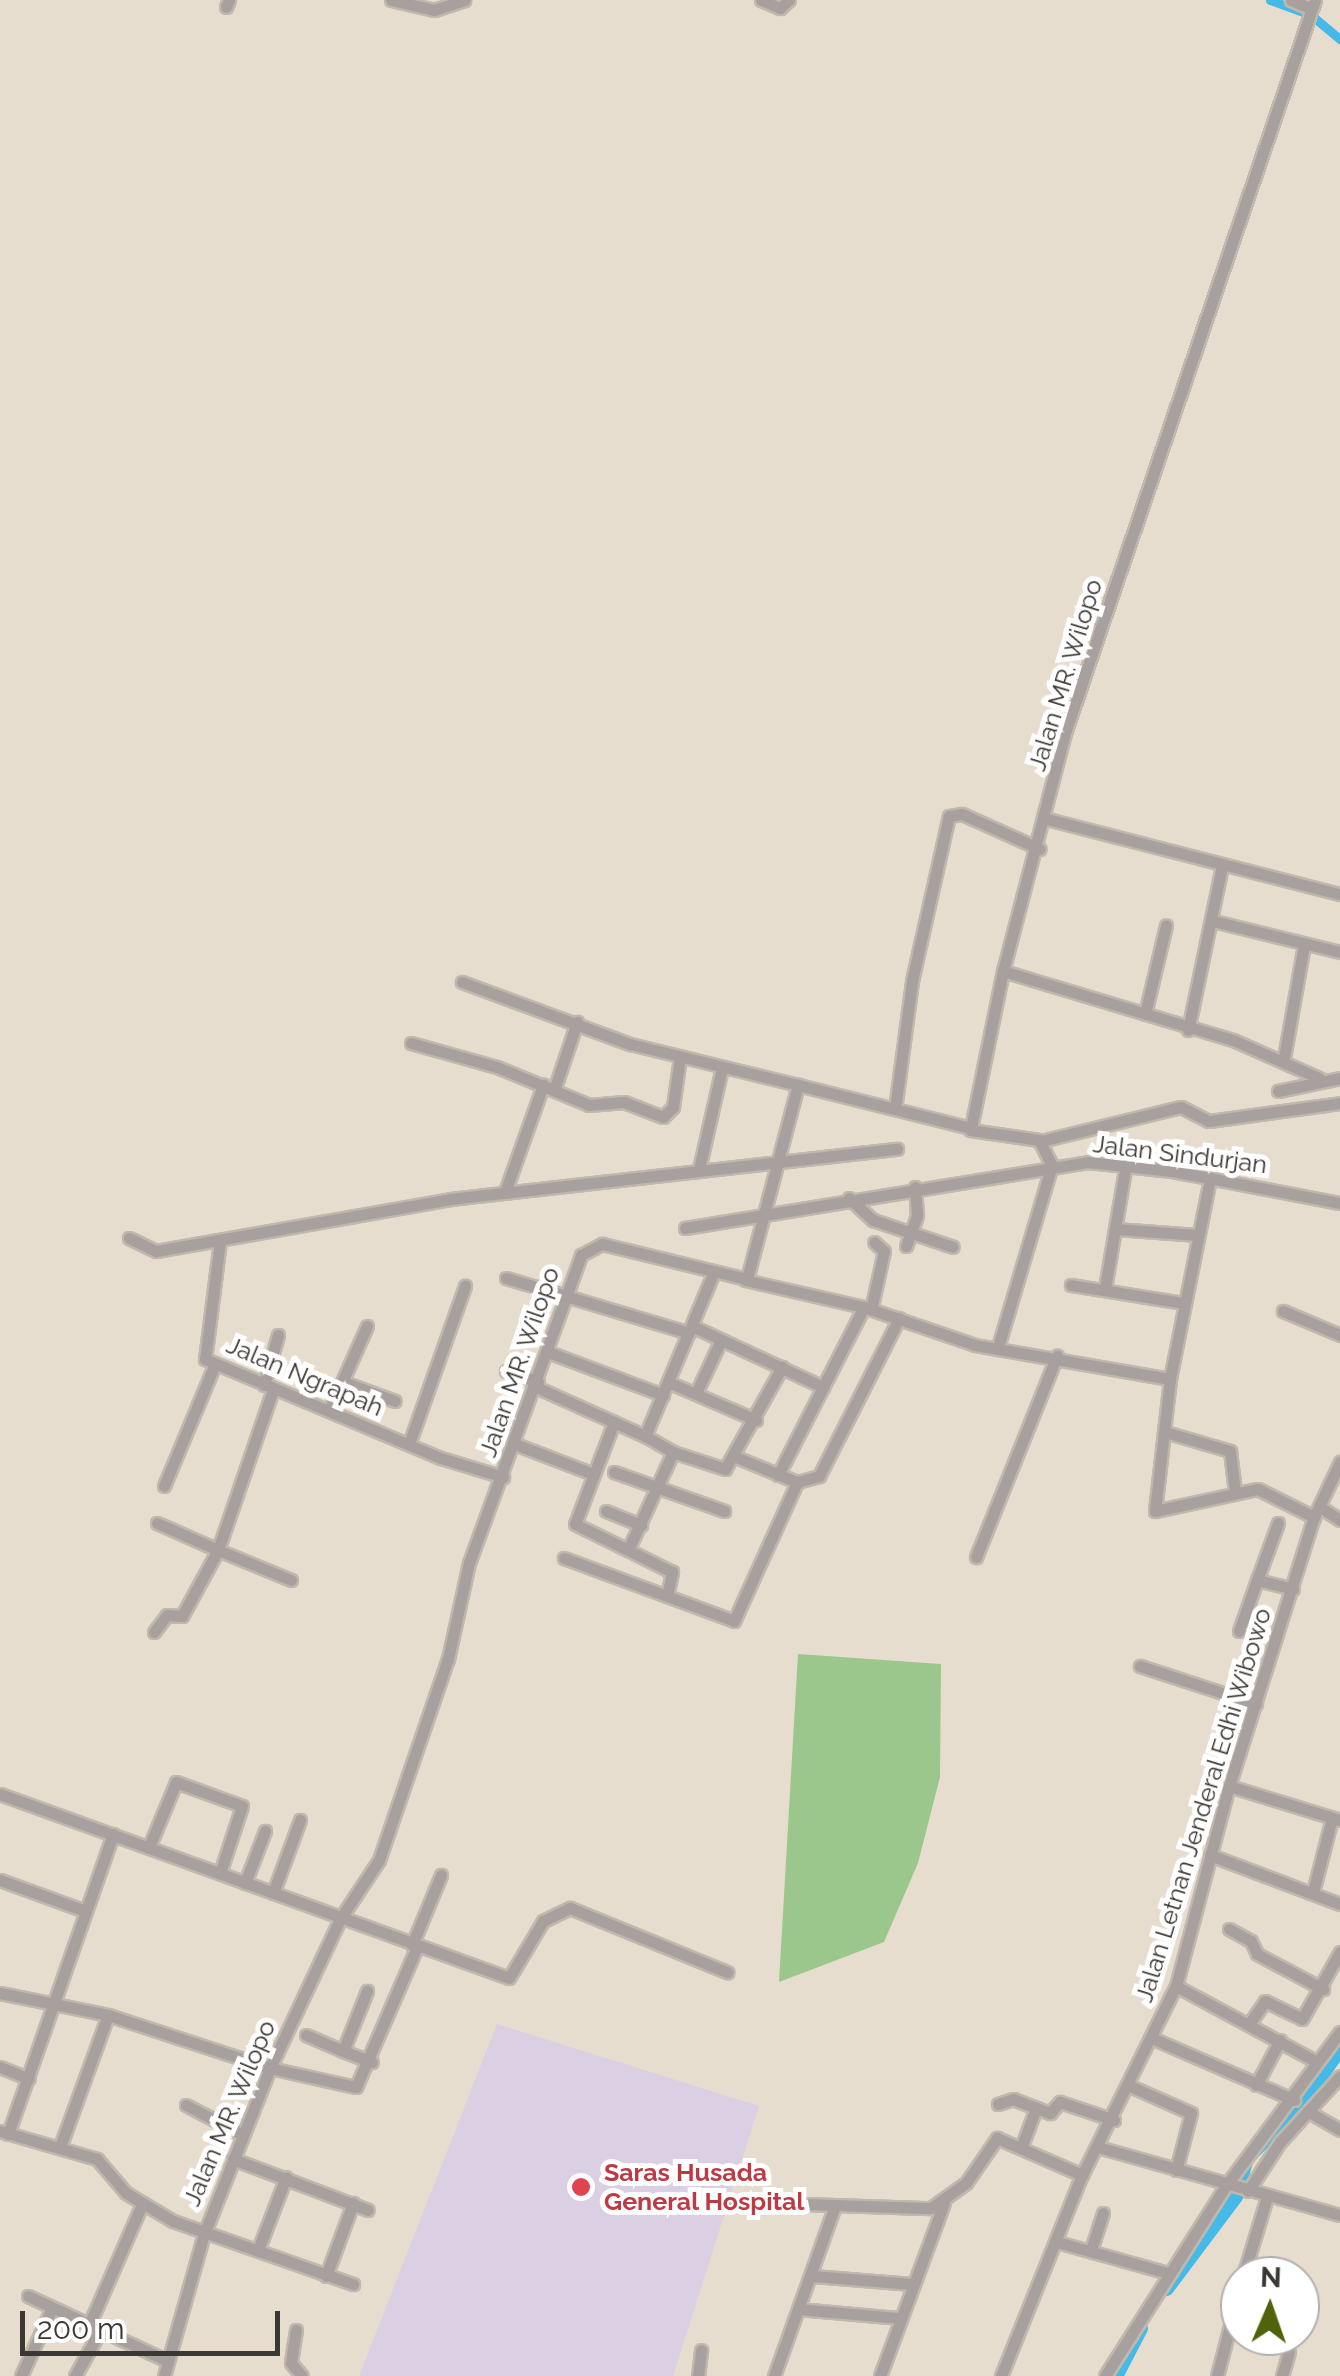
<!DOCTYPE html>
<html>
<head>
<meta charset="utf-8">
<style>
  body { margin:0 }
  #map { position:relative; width:1340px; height:2376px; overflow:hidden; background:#e6ddcf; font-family:Raleway,sans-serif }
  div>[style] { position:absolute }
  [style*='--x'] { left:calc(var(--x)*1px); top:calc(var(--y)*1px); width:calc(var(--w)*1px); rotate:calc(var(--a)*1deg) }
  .medical>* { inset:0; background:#dbcfe3 }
  .green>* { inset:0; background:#9bc78d }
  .canal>* { height:9px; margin:-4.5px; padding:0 4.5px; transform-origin:4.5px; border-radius:4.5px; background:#45bae8 }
  .river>* { height:15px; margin:-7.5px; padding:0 7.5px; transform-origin:7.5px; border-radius:7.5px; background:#45bae8 }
  .roads { filter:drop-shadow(2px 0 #c0b8ac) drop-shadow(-2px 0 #c0b8ac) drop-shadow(0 2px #c0b8ac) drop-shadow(0 -2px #c0b8ac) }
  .minor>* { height:11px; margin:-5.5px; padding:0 5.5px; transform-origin:5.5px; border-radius:5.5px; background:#a8a09e }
  .dots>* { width:28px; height:28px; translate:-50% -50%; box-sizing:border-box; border:5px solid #fff; border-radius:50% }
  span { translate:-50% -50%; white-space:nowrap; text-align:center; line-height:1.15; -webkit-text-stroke:10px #fff; paint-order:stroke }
  .street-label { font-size:25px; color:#3b3732 }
  .health-label { font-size:25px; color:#be3a42; font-weight:700 }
  .left { translate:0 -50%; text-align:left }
  .north { position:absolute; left:1220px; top:2256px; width:100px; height:100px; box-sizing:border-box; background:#fff; border:2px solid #b1afad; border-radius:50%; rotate:2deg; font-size:28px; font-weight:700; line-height:40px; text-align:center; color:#3b3732 }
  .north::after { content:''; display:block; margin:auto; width:35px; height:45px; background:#51630a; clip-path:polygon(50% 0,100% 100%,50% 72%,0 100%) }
  .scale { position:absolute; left:20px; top:2311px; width:260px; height:45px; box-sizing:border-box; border:5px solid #3b3732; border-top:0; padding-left:12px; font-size:30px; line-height:35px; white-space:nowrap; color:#3b3732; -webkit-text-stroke:8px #fff; paint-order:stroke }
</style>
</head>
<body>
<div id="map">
  <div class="medical">
    <i style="clip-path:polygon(497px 2024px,759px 2106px,673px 2376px,359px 2376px)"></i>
  </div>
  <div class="green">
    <i style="clip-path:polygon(798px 1654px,941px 1664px,940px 1777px,918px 1863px,884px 1942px,779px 1982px)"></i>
  </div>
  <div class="canal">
    <i style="--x:1270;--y:0;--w:44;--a:20.1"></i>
    <i style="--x:1311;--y:15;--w:38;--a:40"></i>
  </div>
  <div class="river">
    <i style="--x:1166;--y:2288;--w:115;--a:-53.1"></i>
    <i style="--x:1235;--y:2196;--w:40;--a:-74"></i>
    <i style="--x:1246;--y:2158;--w:89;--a:-45.9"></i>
    <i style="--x:1308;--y:2094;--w:57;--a:-55.8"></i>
    <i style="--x:1115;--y:2376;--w:54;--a:-62.5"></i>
  </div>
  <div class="roads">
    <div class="minor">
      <i style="--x:391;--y:0;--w:44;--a:13.1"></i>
      <i style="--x:434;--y:10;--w:32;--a:-18"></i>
      <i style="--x:761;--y:0;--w:21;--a:23"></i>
      <i style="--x:780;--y:8;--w:12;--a:-42"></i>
      <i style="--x:1291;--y:0;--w:21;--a:23"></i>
      <i style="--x:226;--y:7;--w:8;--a:-67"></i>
      <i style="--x:1047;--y:819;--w:302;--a:14.4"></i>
      <i style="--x:1213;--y:921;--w:131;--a:13.7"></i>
      <i style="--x:1003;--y:971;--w:240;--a:16.7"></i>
      <i style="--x:1233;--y:1040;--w:94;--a:23.8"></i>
      <i style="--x:462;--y:982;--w:179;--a:20.3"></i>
      <i style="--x:630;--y:1044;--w:173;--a:13.7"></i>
      <i style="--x:1145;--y:1014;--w:91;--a:-76.7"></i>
      <i style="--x:1188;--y:1030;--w:167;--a:-78.3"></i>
      <i style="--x:411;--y:1043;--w:89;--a:15.6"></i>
      <i style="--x:497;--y:1067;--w:100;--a:22.4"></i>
      <i style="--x:589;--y:1105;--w:35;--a:-5"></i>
      <i style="--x:624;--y:1102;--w:42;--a:21"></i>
      <i style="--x:663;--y:1117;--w:14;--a:-45"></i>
      <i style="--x:673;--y:1107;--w:50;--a:-82"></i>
      <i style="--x:1284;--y:1058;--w:116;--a:-80"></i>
      <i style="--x:554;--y:1090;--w:72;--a:-71.3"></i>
      <i style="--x:1278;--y:1091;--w:63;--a:-11.8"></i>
      <i style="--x:895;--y:1109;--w:129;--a:-82.4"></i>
      <i style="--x:912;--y:981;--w:169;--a:-77.4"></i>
      <i style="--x:949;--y:816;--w:13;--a:-9"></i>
      <i style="--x:962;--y:814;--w:85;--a:24.2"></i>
      <i style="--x:970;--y:1130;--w:70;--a:8.2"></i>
      <i style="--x:1039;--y:1140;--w:28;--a:63"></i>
      <i style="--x:1041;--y:1141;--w:144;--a:-13.7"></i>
      <i style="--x:1181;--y:1107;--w:31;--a:27"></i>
      <i style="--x:1209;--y:1121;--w:132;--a:-7.8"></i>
      <i style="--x:699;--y:1169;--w:104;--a:-77.2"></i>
      <i style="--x:505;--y:1192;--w:114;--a:-70.4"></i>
      <i style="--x:849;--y:1198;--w:33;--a:43"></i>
      <i style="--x:873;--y:1220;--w:84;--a:18.6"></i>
      <i style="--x:685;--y:1228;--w:408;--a:-9.3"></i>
      <i style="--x:1088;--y:1162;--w:84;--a:6.1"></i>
      <i style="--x:1172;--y:1171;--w:171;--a:10.8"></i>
      <i style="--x:1116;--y:1229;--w:81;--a:4.2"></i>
      <i style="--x:129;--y:1238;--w:30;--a:26"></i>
      <i style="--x:156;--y:1251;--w:299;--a:-10"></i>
      <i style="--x:450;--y:1199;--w:450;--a:-6.4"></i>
      <i style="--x:220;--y:1241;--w:119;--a:97.2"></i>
      <i style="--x:205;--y:1359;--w:256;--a:22.8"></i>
      <i style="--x:441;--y:1458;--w:65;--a:17"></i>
      <i style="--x:906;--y:1246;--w:33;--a:-70"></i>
      <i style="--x:917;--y:1215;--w:28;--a:-94"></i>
      <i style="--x:506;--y:1278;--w:191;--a:16.7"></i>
      <i style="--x:745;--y:1280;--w:122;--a:12.8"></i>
      <i style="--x:864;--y:1307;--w:117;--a:18.9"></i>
      <i style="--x:975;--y:1345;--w:198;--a:9.9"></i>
      <i style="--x:1170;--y:1379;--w:205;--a:-78.7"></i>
      <i style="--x:1071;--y:1285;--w:114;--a:9.1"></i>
      <i style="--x:1105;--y:1288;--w:126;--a:-80.4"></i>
      <i style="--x:871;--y:1310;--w:60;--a:-77.6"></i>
      <i style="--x:884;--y:1251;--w:13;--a:-138"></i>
      <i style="--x:1283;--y:1311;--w:62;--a:22.8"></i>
      <i style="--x:692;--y:1326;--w:145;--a:25"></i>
      <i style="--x:998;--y:1347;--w:190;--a:-73.5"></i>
      <i style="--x:548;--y:1352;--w:123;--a:20.5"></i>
      <i style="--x:506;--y:1371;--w:34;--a:19"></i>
      <i style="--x:1170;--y:1379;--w:133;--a:96.5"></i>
      <i style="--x:1155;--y:1511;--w:105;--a:-12.1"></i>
      <i style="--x:1258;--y:1489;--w:63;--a:26.6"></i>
      <i style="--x:343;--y:1382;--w:55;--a:20.1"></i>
      <i style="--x:668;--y:1382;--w:96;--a:23.4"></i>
      <i style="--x:264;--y:1385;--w:52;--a:-74.4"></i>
      <i style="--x:536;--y:1387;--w:120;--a:24.2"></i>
      <i style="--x:696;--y:1393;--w:59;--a:-64.7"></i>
      <i style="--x:329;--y:1411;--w:93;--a:-65.9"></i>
      <i style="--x:614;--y:1422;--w:109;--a:110.9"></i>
      <i style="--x:575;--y:1524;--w:59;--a:26.1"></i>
      <i style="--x:1165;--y:1432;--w:68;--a:16.3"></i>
      <i style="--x:1230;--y:1451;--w:39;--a:83"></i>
      <i style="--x:409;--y:1444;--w:168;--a:-70.5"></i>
      <i style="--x:515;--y:1444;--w:84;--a:21"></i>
      <i style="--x:673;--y:1452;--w:55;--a:18.1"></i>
      <i style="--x:725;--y:1469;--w:117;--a:-60.8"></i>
      <i style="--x:736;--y:1457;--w:66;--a:22.3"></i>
      <i style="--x:614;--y:1472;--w:117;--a:19.5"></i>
      <i style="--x:778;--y:1475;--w:189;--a:-62.9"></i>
      <i style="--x:164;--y:1486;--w:132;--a:-67.3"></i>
      <i style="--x:1320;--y:1507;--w:24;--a:33"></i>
      <i style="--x:606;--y:1511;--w:38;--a:22"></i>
      <i style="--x:157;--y:1523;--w:67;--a:23.9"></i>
      <i style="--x:218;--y:1550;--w:170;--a:-71.1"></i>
      <i style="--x:1278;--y:1523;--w:61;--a:110.2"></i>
      <i style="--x:1257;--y:1580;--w:37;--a:14"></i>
      <i style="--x:976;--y:1557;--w:217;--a:-68.1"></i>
      <i style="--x:564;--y:1558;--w:181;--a:20.3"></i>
      <i style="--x:734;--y:1621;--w:153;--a:-65.6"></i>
      <i style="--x:797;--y:1482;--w:23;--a:-15"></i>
      <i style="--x:819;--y:1476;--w:177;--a:-63.1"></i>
      <i style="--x:667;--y:1596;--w:25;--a:-78"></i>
      <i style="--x:672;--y:1572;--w:49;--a:-153.4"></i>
      <i style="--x:628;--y:1550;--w:108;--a:-65.3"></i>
      <i style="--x:673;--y:1452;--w:32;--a:-150"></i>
      <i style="--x:645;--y:1436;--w:176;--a:-67.2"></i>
      <i style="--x:1239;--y:1631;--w:54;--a:-70.6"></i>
      <i style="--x:154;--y:1632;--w:21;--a:-53"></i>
      <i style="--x:167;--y:1615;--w:15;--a:4"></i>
      <i style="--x:182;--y:1616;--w:75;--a:-61.4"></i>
      <i style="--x:218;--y:1550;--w:79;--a:22.3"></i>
      <i style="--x:1140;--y:1666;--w:122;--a:18.1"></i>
      <i style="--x:1229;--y:1786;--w:116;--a:17"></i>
      <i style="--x:0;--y:1794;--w:541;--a:19.87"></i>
      <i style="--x:509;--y:1978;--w:66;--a:-59.2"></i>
      <i style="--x:543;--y:1921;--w:30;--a:-26"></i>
      <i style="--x:570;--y:1908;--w:170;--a:22.2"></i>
      <i style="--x:149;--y:1847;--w:70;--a:-67.4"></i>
      <i style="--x:176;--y:1782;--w:70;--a:20"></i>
      <i style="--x:242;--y:1806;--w:71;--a:108.2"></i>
      <i style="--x:1210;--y:1855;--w:139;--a:20.7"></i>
      <i style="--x:0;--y:1880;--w:90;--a:20"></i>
      <i style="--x:245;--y:1883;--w:56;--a:-69"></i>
      <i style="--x:1313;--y:1892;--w:76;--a:-75.6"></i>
      <i style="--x:273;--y:1893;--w:78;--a:-69.7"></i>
      <i style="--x:1229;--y:1929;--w:25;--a:29"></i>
      <i style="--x:1251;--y:1941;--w:14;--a:65"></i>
      <i style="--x:1257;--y:1954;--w:75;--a:27.9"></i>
      <i style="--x:412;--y:1945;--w:76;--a:-67.5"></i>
      <i style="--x:1176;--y:1986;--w:160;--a:28.3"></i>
      <i style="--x:0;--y:1993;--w:110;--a:11.5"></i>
      <i style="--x:108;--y:2015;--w:170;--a:18.1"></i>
      <i style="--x:270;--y:2068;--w:88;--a:12.5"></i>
      <i style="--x:356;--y:2087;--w:153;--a:-66.5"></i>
      <i style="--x:1249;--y:2024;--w:28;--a:-55"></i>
      <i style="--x:1265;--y:2001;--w:41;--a:25.9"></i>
      <i style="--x:1302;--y:2019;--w:77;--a:-60.4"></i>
      <i style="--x:306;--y:2035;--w:40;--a:23.4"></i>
      <i style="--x:343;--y:2051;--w:65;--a:-68.2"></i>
      <i style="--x:1154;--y:2039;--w:153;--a:23.5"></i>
      <i style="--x:343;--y:2051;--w:31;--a:21"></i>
      <i style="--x:0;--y:2067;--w:31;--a:22"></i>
      <i style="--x:1256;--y:2085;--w:51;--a:-61.9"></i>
      <i style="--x:1130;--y:2086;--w:67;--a:23.9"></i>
      <i style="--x:1191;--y:2113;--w:59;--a:104.7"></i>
      <i style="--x:998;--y:2104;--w:16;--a:-18"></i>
      <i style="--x:1013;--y:2099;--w:40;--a:21"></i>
      <i style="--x:1050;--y:2113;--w:15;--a:-48"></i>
      <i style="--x:1060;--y:2102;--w:57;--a:18.4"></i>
      <i style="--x:186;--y:2105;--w:64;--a:27.8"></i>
      <i style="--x:1309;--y:2112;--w:36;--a:30"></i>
      <i style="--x:0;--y:2131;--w:101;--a:16.1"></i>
      <i style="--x:97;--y:2159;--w:45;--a:49.5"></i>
      <i style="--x:126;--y:2193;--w:55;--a:30.8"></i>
      <i style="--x:173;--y:2221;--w:191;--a:19.3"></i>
      <i style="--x:8;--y:2134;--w:318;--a:-70.7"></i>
      <i style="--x:60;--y:2147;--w:140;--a:-70"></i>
      <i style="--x:1098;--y:2147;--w:251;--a:15.7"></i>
      <i style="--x:1021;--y:2148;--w:43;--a:-69.4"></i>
      <i style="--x:233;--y:2159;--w:144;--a:20.7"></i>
      <i style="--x:1248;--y:2191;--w:59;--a:-56.9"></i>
      <i style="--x:1280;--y:2142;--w:89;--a:-47.7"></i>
      <i style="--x:716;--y:2201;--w:215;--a:1.9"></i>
      <i style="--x:931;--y:2208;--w:43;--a:-35.5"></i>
      <i style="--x:966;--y:2183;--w:55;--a:-55.4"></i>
      <i style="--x:997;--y:2138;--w:93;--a:23.5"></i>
      <i style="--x:1057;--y:2242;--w:115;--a:15.6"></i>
      <i style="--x:258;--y:2250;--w:78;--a:-69"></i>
      <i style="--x:1091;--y:2250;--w:39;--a:-72"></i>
      <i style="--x:326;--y:2276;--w:78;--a:-69.7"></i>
      <i style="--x:813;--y:2276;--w:99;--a:4.6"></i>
      <i style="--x:1243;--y:2276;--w:83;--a:-73.1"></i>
      <i style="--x:28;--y:2296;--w:151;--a:25"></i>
      <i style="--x:798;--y:2309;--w:100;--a:5.1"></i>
      <i style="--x:89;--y:2325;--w:132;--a:-66.3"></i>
      <i style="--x:296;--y:2330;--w:33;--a:99"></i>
      <i style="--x:291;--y:2363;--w:17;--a:50"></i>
      <i style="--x:21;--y:2376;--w:75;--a:-65.5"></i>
      <i style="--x:75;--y:2376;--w:54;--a:-61"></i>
      <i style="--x:164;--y:2376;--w:148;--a:-74.3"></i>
      <i style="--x:204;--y:2234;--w:179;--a:-68.3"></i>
      <i style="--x:270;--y:2068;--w:165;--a:-64.8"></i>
      <i style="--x:340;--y:1919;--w:71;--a:-56.5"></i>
      <i style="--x:379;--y:1860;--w:213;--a:-71.1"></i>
      <i style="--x:448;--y:1659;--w:98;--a:-77.7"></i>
      <i style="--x:469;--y:1563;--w:328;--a:-70"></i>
      <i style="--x:581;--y:1255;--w:24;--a:-28"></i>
      <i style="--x:602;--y:1244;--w:149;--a:13.6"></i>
      <i style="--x:747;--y:1279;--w:201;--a:-75.3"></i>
      <i style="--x:798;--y:1085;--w:178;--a:14"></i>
      <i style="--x:971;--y:1128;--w:160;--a:-78.5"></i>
      <i style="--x:1003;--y:971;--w:249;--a:-75.4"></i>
      <i style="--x:1066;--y:730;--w:771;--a:-71.17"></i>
      <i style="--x:698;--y:2376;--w:26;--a:-83"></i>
      <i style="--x:774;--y:2376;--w:181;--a:-70.3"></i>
      <i style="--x:880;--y:2376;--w:184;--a:-69.7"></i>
      <i style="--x:1001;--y:2376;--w:217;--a:-68.1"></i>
      <i style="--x:1082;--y:2175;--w:211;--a:-63.6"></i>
      <i style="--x:1176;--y:1986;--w:207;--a:-75.2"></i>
      <i style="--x:1229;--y:1786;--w:282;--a:-72.5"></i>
      <i style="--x:1314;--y:1517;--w:61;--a:-64.7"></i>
      <i style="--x:1105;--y:2376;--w:227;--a:-57.6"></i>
      <i style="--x:1227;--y:2184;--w:189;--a:-53.4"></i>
      <i style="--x:1217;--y:2376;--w:91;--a:-75.4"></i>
      <i style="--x:1282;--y:2376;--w:25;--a:-74"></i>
    </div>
  </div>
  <div class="dots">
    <i style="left:581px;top:2187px;background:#e0444e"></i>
  </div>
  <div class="street-label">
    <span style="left:1065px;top:675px;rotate:-73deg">Jalan MR. Wilopo</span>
    <span style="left:1180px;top:1154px;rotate:7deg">Jalan Sindurjan</span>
    <span style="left:519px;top:1362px;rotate:-71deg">Jalan MR. Wilopo</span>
    <span style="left:305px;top:1376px;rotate:23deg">Jalan Ngrapah</span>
    <span style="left:1203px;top:1805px;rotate:-73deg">Jalan Letnan Jenderal Edhi Wibowo</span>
    <span style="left:229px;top:2113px;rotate:-67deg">Jalan MR. Wilopo</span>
  </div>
  <div class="health-label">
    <span class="left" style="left:604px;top:2187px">Saras Husada<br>General Hospital</span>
  </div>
  <div class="north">N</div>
  <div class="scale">200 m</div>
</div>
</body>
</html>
